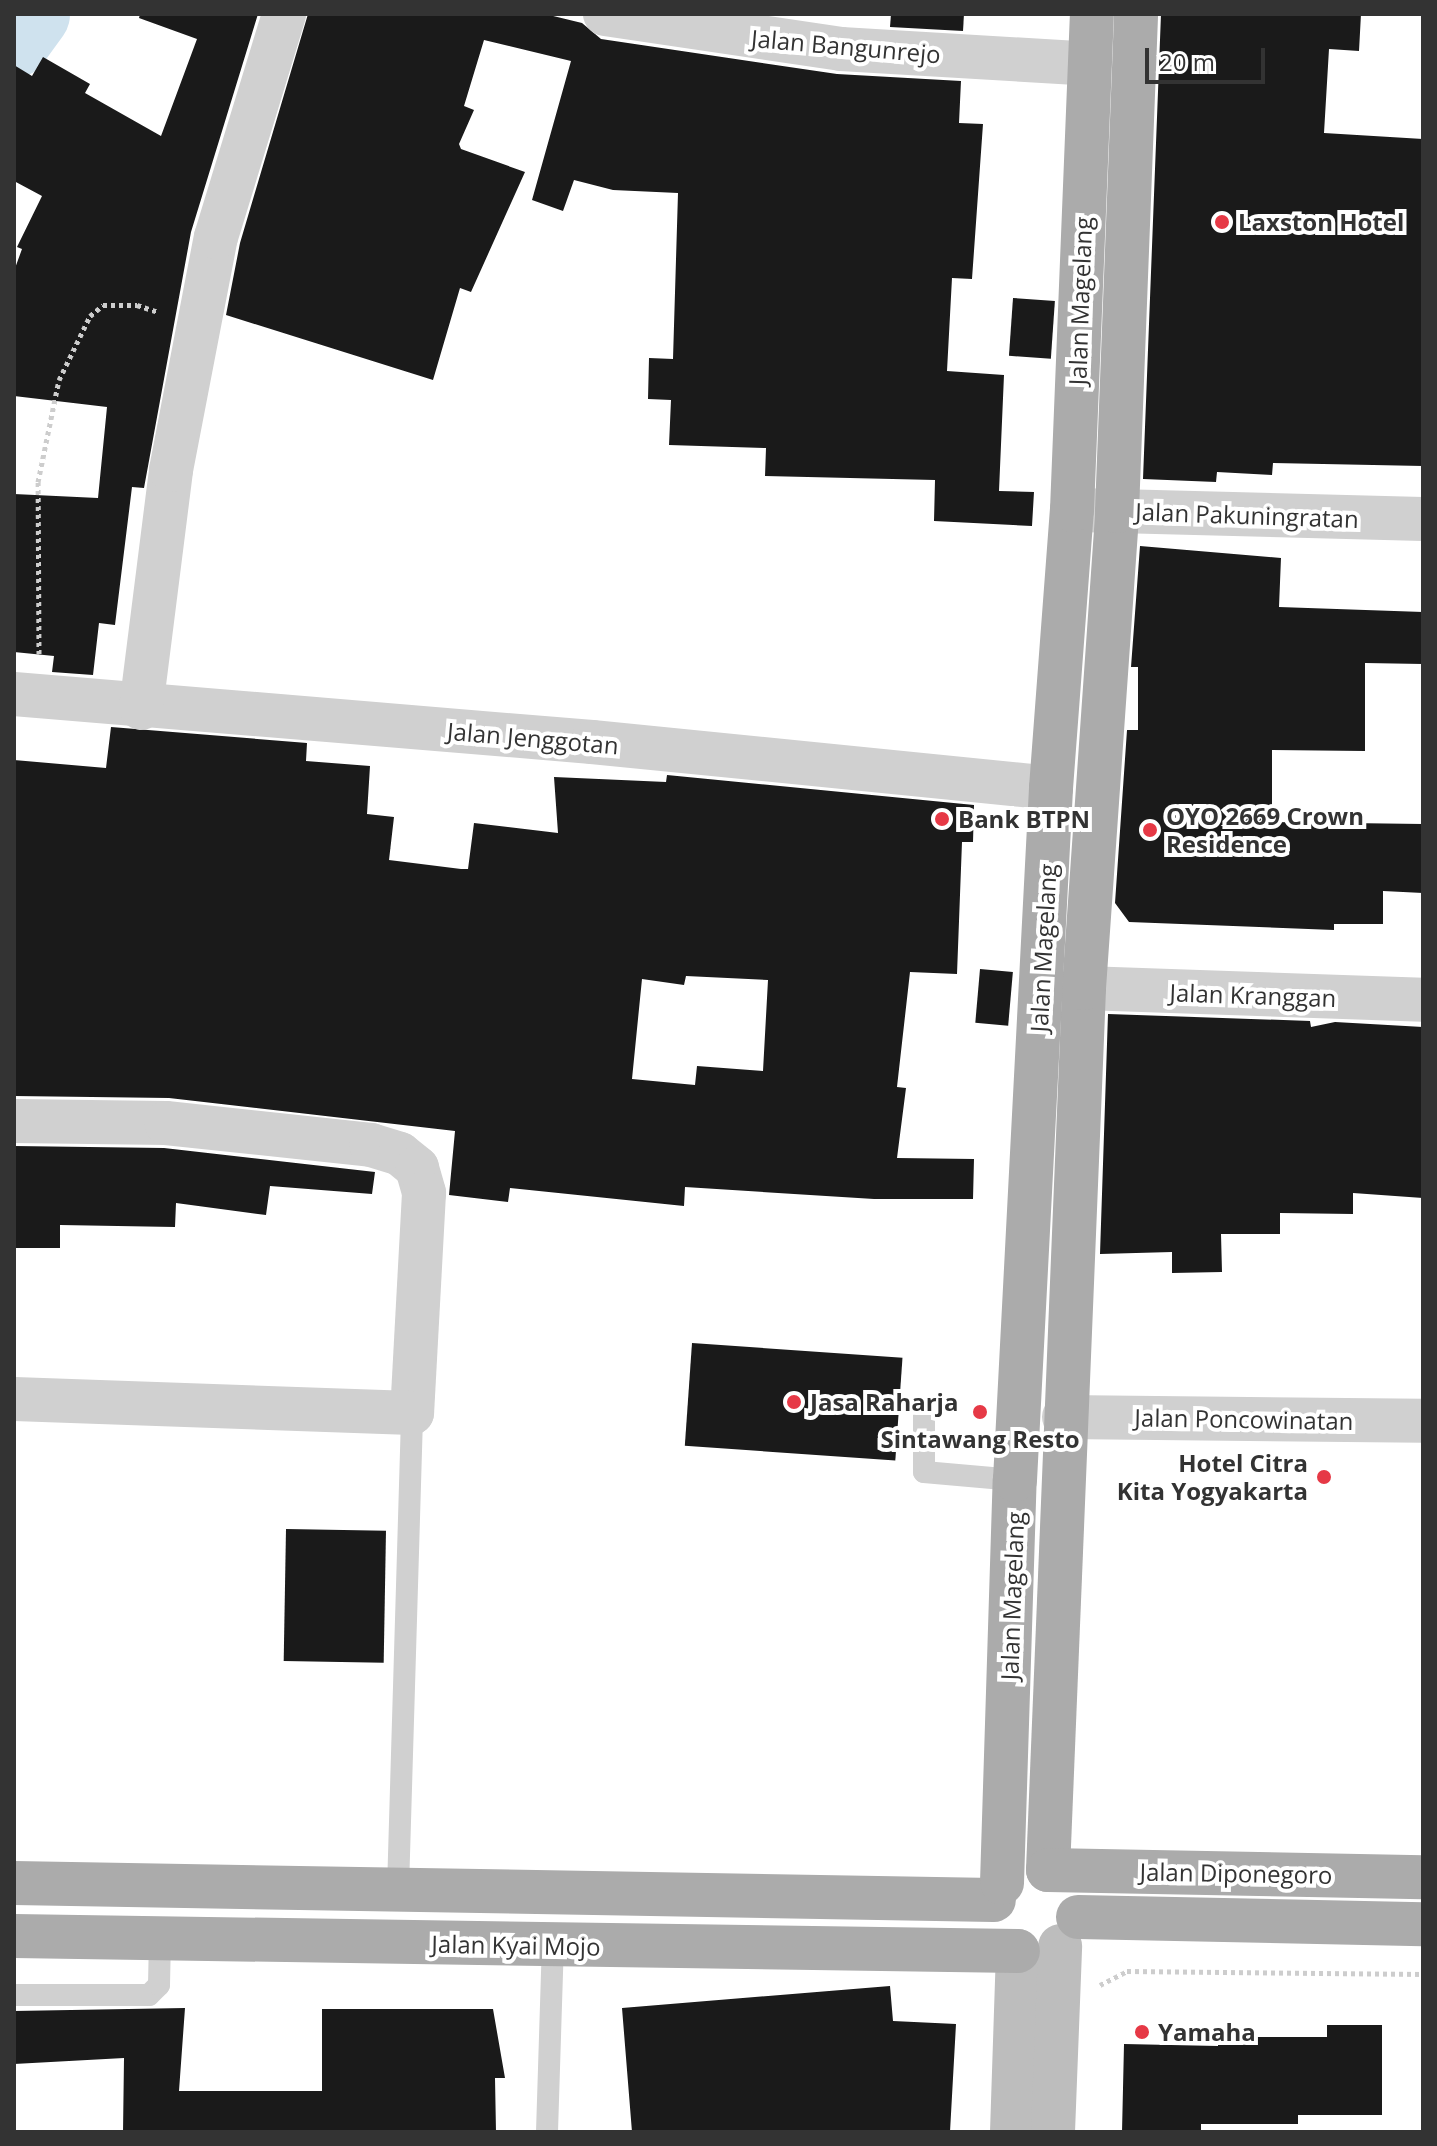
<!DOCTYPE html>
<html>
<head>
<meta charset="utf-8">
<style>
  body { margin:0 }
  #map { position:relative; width:1437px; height:2146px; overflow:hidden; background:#fff; font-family:"Open Sans",sans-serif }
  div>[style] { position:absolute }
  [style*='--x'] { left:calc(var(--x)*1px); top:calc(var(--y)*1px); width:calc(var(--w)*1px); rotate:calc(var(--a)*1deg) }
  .river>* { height:72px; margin:-36px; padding:0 36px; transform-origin:36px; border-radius:36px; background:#cfe2ee }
  .building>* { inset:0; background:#1a1a1a; transform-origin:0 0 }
  .path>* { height:5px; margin-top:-2.5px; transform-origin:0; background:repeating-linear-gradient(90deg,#cdcdcd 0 4px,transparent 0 8px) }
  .lane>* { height:22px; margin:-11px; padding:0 11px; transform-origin:11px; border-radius:11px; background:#d0d0d0 }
  .street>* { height:44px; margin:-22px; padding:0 22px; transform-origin:22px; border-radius:22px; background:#d0d0d0 }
  .secondary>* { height:44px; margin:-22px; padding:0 22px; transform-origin:22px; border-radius:22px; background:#bdbdbd }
  .primary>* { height:44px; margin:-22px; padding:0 22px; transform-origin:22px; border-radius:22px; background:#ababab }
  .dots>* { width:22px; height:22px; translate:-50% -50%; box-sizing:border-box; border:4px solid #fff; border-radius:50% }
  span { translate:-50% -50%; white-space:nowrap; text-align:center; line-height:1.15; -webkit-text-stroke:8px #fff; paint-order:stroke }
  .street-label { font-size:24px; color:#333 }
  .poi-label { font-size:24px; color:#333; font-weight:700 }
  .left { translate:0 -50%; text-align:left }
  .right { translate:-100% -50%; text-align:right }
  .frame { position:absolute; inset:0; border:16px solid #333; pointer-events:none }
  .scale { position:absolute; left:1145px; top:48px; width:120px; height:36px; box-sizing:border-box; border:4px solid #333; border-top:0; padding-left:10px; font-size:24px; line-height:28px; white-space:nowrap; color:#333; -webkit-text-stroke:6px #fff; paint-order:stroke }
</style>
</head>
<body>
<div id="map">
  <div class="river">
    <i style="--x:14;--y:42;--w:34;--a:-54"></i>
  </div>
  <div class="building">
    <i style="clip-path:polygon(140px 14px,258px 14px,191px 232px,144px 488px,132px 487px,115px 625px,99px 623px,93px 675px,52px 672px,54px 656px,14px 652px,14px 494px,98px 498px,107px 407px,14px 396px,14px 271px,22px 249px,17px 247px,42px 196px,14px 181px,14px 65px,32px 76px,43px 57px,90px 84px,85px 93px,161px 136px,197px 39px,139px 18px)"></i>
    <i style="clip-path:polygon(308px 14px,545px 14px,582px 23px,601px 39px,837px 74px,961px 81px,959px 123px,983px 124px,972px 279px,952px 278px,947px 371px,1004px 375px,999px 491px,1034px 492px,1032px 526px,934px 521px,935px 480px,765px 476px,766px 448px,669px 445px,671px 400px,648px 399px,649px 358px,673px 359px,678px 193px,613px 190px,574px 180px,563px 211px,532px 200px,571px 61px,484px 40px,464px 106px,474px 110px,459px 144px,461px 149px,525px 172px,471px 292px,460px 288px,433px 380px,226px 315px,240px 243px)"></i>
    <i style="clip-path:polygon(891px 14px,964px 14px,963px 31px,890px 27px)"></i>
    <i style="clip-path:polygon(1161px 14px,1361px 14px,1359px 51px,1329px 49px,1324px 133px,1423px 139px,1423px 466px,1273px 463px,1272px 475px,1217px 472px,1216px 482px,1143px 479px)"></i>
    <i style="left:1013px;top:298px;width:42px;height:58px;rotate:4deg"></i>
    <i style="clip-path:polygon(1140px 546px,1281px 558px,1279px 607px,1423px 612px,1423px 664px,1365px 663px,1365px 751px,1272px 750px,1272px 822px,1423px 824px,1423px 893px,1383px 891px,1383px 924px,1334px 924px,1334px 930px,1129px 922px,1115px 903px,1127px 730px,1138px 730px,1138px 667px,1131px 667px)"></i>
    <i style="clip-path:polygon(evenodd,111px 727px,307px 743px,306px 761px,370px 766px,367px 814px,394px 817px,389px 860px,461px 869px,468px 869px,474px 823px,558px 833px,554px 777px,666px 782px,667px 775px,974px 805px,973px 842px,962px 842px,957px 974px,910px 972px,897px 1087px,906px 1088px,897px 1158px,974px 1159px,973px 1199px,874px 1199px,685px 1187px,684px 1206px,510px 1188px,508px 1202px,449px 1195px,455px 1131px,169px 1098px,14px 1096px,14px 760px,106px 768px,111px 727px,686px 976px,768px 980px,763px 1071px,697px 1066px,695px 1085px,632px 1079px,642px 979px,684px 985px,686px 976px)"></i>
    <i style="left:980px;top:969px;width:33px;height:54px;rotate:5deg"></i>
    <i style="clip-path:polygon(1108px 1014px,1310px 1021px,1311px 1027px,1335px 1022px,1423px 1027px,1423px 1198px,1353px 1193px,1353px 1214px,1280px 1213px,1280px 1234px,1221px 1234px,1222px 1272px,1172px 1273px,1172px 1252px,1100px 1254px)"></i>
    <i style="clip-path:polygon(14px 1146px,164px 1148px,375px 1172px,372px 1194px,270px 1186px,266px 1215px,176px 1203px,175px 1227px,60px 1225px,60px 1248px,14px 1248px)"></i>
    <i style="left:692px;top:1343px;width:211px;height:103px;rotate:4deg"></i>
    <i style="left:286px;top:1529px;width:100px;height:132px;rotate:1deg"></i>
    <i style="clip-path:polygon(890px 1986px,893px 2021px,956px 2024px,950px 2132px,632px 2132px,622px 2008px)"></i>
    <i style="clip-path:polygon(185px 2008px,179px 2091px,322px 2091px,322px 2009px,493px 2009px,505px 2078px,495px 2078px,496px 2132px,123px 2132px,124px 2058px,14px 2064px,14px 2011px)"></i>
    <i style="clip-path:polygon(1327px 2025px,1382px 2025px,1382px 2115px,1298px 2115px,1298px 2124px,1201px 2124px,1201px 2132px,1122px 2132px,1124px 2044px,1218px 2046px,1218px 2037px,1327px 2037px)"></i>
  </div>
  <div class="path">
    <i style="--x:39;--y:654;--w:172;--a:-90.3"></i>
    <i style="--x:38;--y:482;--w:104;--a:-78.4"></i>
    <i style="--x:59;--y:380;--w:71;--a:-64.2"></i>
    <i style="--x:90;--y:316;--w:17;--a:-40"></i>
    <i style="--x:103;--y:305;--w:34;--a:0"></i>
    <i style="--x:137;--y:305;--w:22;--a:18"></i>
    <i style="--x:1100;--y:1985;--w:30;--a:-27"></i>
    <i style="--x:1127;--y:1971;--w:296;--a:0.6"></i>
  </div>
  <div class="lane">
    <i style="--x:924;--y:1410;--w:62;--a:90"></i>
    <i style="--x:924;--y:1472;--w:91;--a:5"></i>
    <i style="--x:398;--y:1889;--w:476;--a:-88.3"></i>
    <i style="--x:14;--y:1995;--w:135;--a:0"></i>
    <i style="--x:149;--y:1995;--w:14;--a:-45"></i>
    <i style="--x:159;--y:1985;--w:46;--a:-88.8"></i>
    <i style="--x:547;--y:2132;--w:187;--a:-88.2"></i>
  </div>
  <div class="street">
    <i style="--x:605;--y:14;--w:239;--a:8.4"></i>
    <i style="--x:841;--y:49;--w:249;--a:3.4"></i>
    <i style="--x:1078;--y:510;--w:345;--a:1.5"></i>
    <i style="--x:14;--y:694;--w:580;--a:4.75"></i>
    <i style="--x:592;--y:742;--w:461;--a:5.7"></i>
    <i style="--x:141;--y:708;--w:240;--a:-82.8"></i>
    <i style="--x:171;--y:470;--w:237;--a:-79.1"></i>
    <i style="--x:216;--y:237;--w:233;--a:-73"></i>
    <i style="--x:1084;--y:988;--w:339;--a:2"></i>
    <i style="--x:14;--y:1121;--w:152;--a:0.8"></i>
    <i style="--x:166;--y:1123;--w:206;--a:6.1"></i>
    <i style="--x:371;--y:1145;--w:30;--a:17"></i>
    <i style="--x:400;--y:1154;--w:22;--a:39"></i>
    <i style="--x:417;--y:1168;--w:26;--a:74"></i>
    <i style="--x:424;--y:1193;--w:220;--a:93.1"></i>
    <i style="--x:412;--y:1413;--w:398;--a:-178"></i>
    <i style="--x:1064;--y:1417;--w:359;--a:0.6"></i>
  </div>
  <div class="secondary">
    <i style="--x:1012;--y:2132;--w:181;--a:-88.1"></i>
    <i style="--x:1053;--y:2132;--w:186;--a:-87.8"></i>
  </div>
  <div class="primary">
    <i style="--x:1048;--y:1870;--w:883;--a:-87.66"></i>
    <i style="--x:1084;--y:988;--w:478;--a:-86"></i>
    <i style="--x:1117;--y:511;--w:497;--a:-87.8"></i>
    <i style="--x:1048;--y:1870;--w:375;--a:1.1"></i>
    <i style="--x:14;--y:1883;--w:980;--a:0.99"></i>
    <i style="--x:1002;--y:1883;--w:403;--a:-88.2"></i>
    <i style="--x:1015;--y:1480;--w:693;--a:-87.02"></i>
    <i style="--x:1051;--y:788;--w:279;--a:-85.7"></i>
    <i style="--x:1072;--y:510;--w:496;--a:-87.7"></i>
    <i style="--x:1078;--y:1917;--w:345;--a:1.2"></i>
    <i style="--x:14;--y:1936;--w:1004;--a:0.86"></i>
  </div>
  <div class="dots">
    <i style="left:1222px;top:222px;background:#e63946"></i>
    <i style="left:942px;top:819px;background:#e63946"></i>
    <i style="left:1150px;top:830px;background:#e63946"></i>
    <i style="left:794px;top:1402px;background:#e63946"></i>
    <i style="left:980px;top:1412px;background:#e63946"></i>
    <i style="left:1324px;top:1477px;background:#e63946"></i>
    <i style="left:1142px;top:2032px;background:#e63946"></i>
  </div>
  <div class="street-label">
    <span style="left:846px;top:46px;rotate:5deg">Jalan Bangunrejo</span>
    <span style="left:1080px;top:301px;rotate:-88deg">Jalan Magelang</span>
    <span style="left:1247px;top:515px;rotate:2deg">Jalan Pakuningratan</span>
    <span style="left:533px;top:738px;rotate:5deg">Jalan Jenggotan</span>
    <span style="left:1043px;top:948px;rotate:-87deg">Jalan Magelang</span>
    <span style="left:1253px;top:995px;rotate:2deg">Jalan Kranggan</span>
    <span style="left:1244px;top:1419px;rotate:1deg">Jalan Poncowinatan</span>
    <span style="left:1012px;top:1596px;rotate:-88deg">Jalan Magelang</span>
    <span style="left:1236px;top:1873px;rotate:1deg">Jalan Diponegoro</span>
    <span style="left:516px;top:1945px;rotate:1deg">Jalan Kyai Mojo</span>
  </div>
  <div class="poi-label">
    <span class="left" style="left:1238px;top:222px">Laxston Hotel</span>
    <span class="left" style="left:1166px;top:830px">OYO 2669 Crown<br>Residence</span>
    <span class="left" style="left:958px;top:819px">Bank BTPN</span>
    <span class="left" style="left:810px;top:1402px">Jasa Raharja</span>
    <span style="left:980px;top:1439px">Sintawang Resto</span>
    <span class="right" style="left:1308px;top:1477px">Hotel Citra<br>Kita Yogyakarta</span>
    <span class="left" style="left:1158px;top:2032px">Yamaha</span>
  </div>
  <div class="frame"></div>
  <div class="scale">20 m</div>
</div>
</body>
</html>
